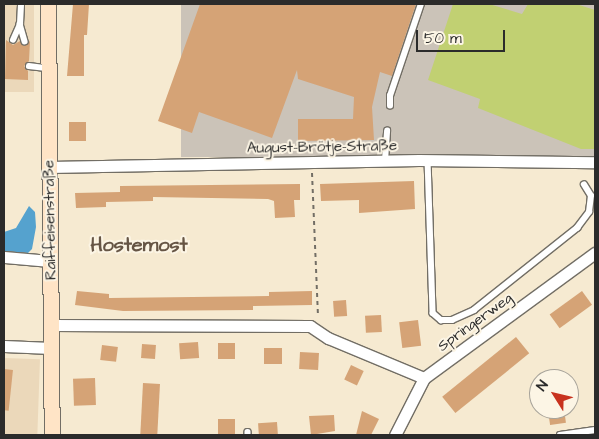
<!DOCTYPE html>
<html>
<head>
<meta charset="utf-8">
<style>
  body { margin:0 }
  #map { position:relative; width:599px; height:439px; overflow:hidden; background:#f6ead1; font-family:"Architects Daughter",sans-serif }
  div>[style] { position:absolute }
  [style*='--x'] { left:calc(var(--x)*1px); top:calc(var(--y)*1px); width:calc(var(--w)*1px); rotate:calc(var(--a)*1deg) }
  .built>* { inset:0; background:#ebd8ba; transform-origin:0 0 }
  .industrial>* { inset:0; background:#cbc3b8; transform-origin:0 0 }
  .green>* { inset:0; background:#c1d072 }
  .water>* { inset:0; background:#55a2ce }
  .building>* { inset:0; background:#d5a376; transform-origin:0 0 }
  .path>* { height:2px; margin-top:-1px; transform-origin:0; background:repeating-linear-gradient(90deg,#726e65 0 4px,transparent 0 8px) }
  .roads { filter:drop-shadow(1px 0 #726e65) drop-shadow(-1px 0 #726e65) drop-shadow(0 1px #726e65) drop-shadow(0 -1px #726e65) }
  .lane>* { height:5.5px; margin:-2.75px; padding:0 2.75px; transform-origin:2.75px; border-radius:2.75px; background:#fff }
  .street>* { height:11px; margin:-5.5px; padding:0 5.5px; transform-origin:5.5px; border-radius:5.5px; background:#fff }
  .secondary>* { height:15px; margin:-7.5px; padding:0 7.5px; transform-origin:7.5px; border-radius:7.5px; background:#ffe4c6 }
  span { translate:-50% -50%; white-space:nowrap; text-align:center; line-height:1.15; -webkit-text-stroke:4px #fcf5e5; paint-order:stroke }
  .street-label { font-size:15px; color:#2b2b2b }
  .district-label { font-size:20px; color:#665545; font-weight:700 }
  .frame { position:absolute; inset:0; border:5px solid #2b2b2b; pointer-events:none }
  .north { position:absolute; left:529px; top:369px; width:50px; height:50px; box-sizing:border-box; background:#fcf5e5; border:1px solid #a8a49b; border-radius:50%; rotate:306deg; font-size:14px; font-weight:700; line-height:20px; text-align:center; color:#2b2b2b }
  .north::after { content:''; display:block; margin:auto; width:18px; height:22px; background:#c8321e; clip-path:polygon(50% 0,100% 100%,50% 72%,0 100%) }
  .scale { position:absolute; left:416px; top:30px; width:89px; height:22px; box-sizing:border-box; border:2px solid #2b2b2b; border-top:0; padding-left:6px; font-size:15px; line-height:18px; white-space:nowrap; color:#2b2b2b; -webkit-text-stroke:4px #fcf5e5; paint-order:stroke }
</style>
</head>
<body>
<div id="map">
  <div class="built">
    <i style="left:4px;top:4px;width:30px;height:88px"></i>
    <i style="left:4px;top:358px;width:36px;height:77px;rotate:2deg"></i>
  </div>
  <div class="industrial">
    <i style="left:181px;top:4px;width:414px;height:153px"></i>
  </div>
  <div class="green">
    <i style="clip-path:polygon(453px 4px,489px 4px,522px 14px,528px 4px,576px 4px,595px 10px,595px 149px,581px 149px,478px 108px,480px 99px,428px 80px)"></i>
  </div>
  <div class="water">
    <i style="clip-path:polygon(29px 206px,35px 212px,36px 227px,32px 249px,28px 253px,4px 251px,4px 232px,16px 228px)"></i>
  </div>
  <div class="building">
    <i style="clip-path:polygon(73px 4px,89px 4px,87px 35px,84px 35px,84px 76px,67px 76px)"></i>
    <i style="clip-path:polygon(200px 4px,416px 4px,392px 76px,380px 72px,372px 107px,374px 140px,298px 141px,298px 119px,353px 119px,354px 97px,298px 79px,297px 70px,272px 138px,199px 112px,192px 133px,158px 121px)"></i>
    <i style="clip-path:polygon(6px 40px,13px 45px,20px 41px,24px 46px,30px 41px,29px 61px,24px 66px,28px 71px,28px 80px,5px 79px)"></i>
    <i style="left:69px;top:122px;width:17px;height:19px"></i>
    <i style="clip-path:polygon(414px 181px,415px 209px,359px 213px,359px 200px,321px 201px,320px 184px)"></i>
    <i style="clip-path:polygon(300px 184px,300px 200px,294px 200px,295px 217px,275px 218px,274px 201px,268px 199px,153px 197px,153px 201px,106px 202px,106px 207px,76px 208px,75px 193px,120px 192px,120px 186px)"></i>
    <i style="clip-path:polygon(77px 291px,109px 294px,109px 298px,269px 296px,269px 292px,312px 291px,312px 305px,253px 306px,253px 310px,123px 311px,75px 305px)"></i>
    <i style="left:582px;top:291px;width:17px;height:40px;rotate:54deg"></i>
    <i style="left:346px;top:300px;width:16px;height:13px;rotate:86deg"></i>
    <i style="left:381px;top:315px;width:17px;height:16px;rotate:87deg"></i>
    <i style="left:418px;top:320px;width:26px;height:19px;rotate:83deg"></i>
    <i style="left:516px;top:337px;width:21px;height:95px;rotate:51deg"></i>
    <i style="left:198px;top:342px;width:16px;height:19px;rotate:86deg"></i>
    <i style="left:218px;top:343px;width:17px;height:16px"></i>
    <i style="left:142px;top:344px;width:14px;height:14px;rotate:4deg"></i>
    <i style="left:102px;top:345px;width:16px;height:15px;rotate:7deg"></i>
    <i style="left:264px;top:348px;width:18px;height:16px"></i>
    <i style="left:300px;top:352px;width:19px;height:17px;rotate:3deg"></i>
    <i style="left:351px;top:365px;width:14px;height:16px;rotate:25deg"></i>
    <i style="left:4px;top:369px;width:9px;height:41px;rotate:6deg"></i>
    <i style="left:95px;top:378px;width:27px;height:22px;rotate:88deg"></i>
    <i style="left:143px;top:383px;width:17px;height:52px;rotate:3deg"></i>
    <i style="left:564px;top:409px;width:14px;height:16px;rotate:82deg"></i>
    <i style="clip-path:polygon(362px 411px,379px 419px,371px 435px,356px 435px)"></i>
    <i style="clip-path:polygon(334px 415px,335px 431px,311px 435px,309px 416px)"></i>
    <i style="left:218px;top:419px;width:17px;height:16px"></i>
    <i style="left:277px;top:422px;width:13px;height:19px;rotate:86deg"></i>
  </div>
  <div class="path">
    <i style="--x:312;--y:173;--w:144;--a:87.6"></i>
  </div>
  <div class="roads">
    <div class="lane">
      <i style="--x:20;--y:24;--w:18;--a:74"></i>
      <i style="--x:13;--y:40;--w:17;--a:-66"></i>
      <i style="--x:20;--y:24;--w:20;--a:-87"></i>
      <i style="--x:29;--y:66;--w:17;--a:7"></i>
      <i style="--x:390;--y:106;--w:10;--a:-90"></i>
      <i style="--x:390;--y:96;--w:97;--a:-71.4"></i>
      <i style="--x:428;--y:160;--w:153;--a:88.1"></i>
      <i style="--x:433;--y:313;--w:11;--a:41"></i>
      <i style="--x:441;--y:320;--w:11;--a:0"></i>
      <i style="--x:452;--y:320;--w:24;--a:-24"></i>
      <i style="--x:474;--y:310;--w:132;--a:-38.5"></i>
      <i style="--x:577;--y:228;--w:20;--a:-53"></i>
      <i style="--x:589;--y:212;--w:16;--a:-83"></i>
      <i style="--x:591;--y:196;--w:13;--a:-122"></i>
      <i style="--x:385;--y:161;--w:30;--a:-86"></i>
      <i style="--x:248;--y:432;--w:3;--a:90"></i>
      <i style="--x:560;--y:435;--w:35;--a:-8"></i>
    </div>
    <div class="street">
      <i style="--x:49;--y:167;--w:370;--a:-1.1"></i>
      <i style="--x:419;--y:160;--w:176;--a:0.7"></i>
      <i style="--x:4;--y:257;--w:46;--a:5"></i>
      <i style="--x:51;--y:325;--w:259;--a:0.2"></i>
      <i style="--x:310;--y:326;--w:22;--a:34"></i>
      <i style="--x:328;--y:338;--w:104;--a:22.6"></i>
      <i style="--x:4;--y:346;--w:47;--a:2.4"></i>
      <i style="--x:395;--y:435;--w:64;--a:-63"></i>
      <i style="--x:424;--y:378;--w:212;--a:-36.2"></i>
    </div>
    <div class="secondary">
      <i style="--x:48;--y:4;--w:431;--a:89.5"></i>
    </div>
  </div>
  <div class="street-label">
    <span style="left:322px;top:147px;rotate:-1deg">August-Brötje-Straße</span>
    <span style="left:50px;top:220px;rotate:-91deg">Raiffeisenstraße</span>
    <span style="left:475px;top:322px;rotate:-36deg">Springerweg</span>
  </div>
  <div class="district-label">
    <span style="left:139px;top:245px">Hostemost</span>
  </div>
  <div class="frame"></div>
  <div class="north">N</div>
  <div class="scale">50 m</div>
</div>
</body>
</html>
